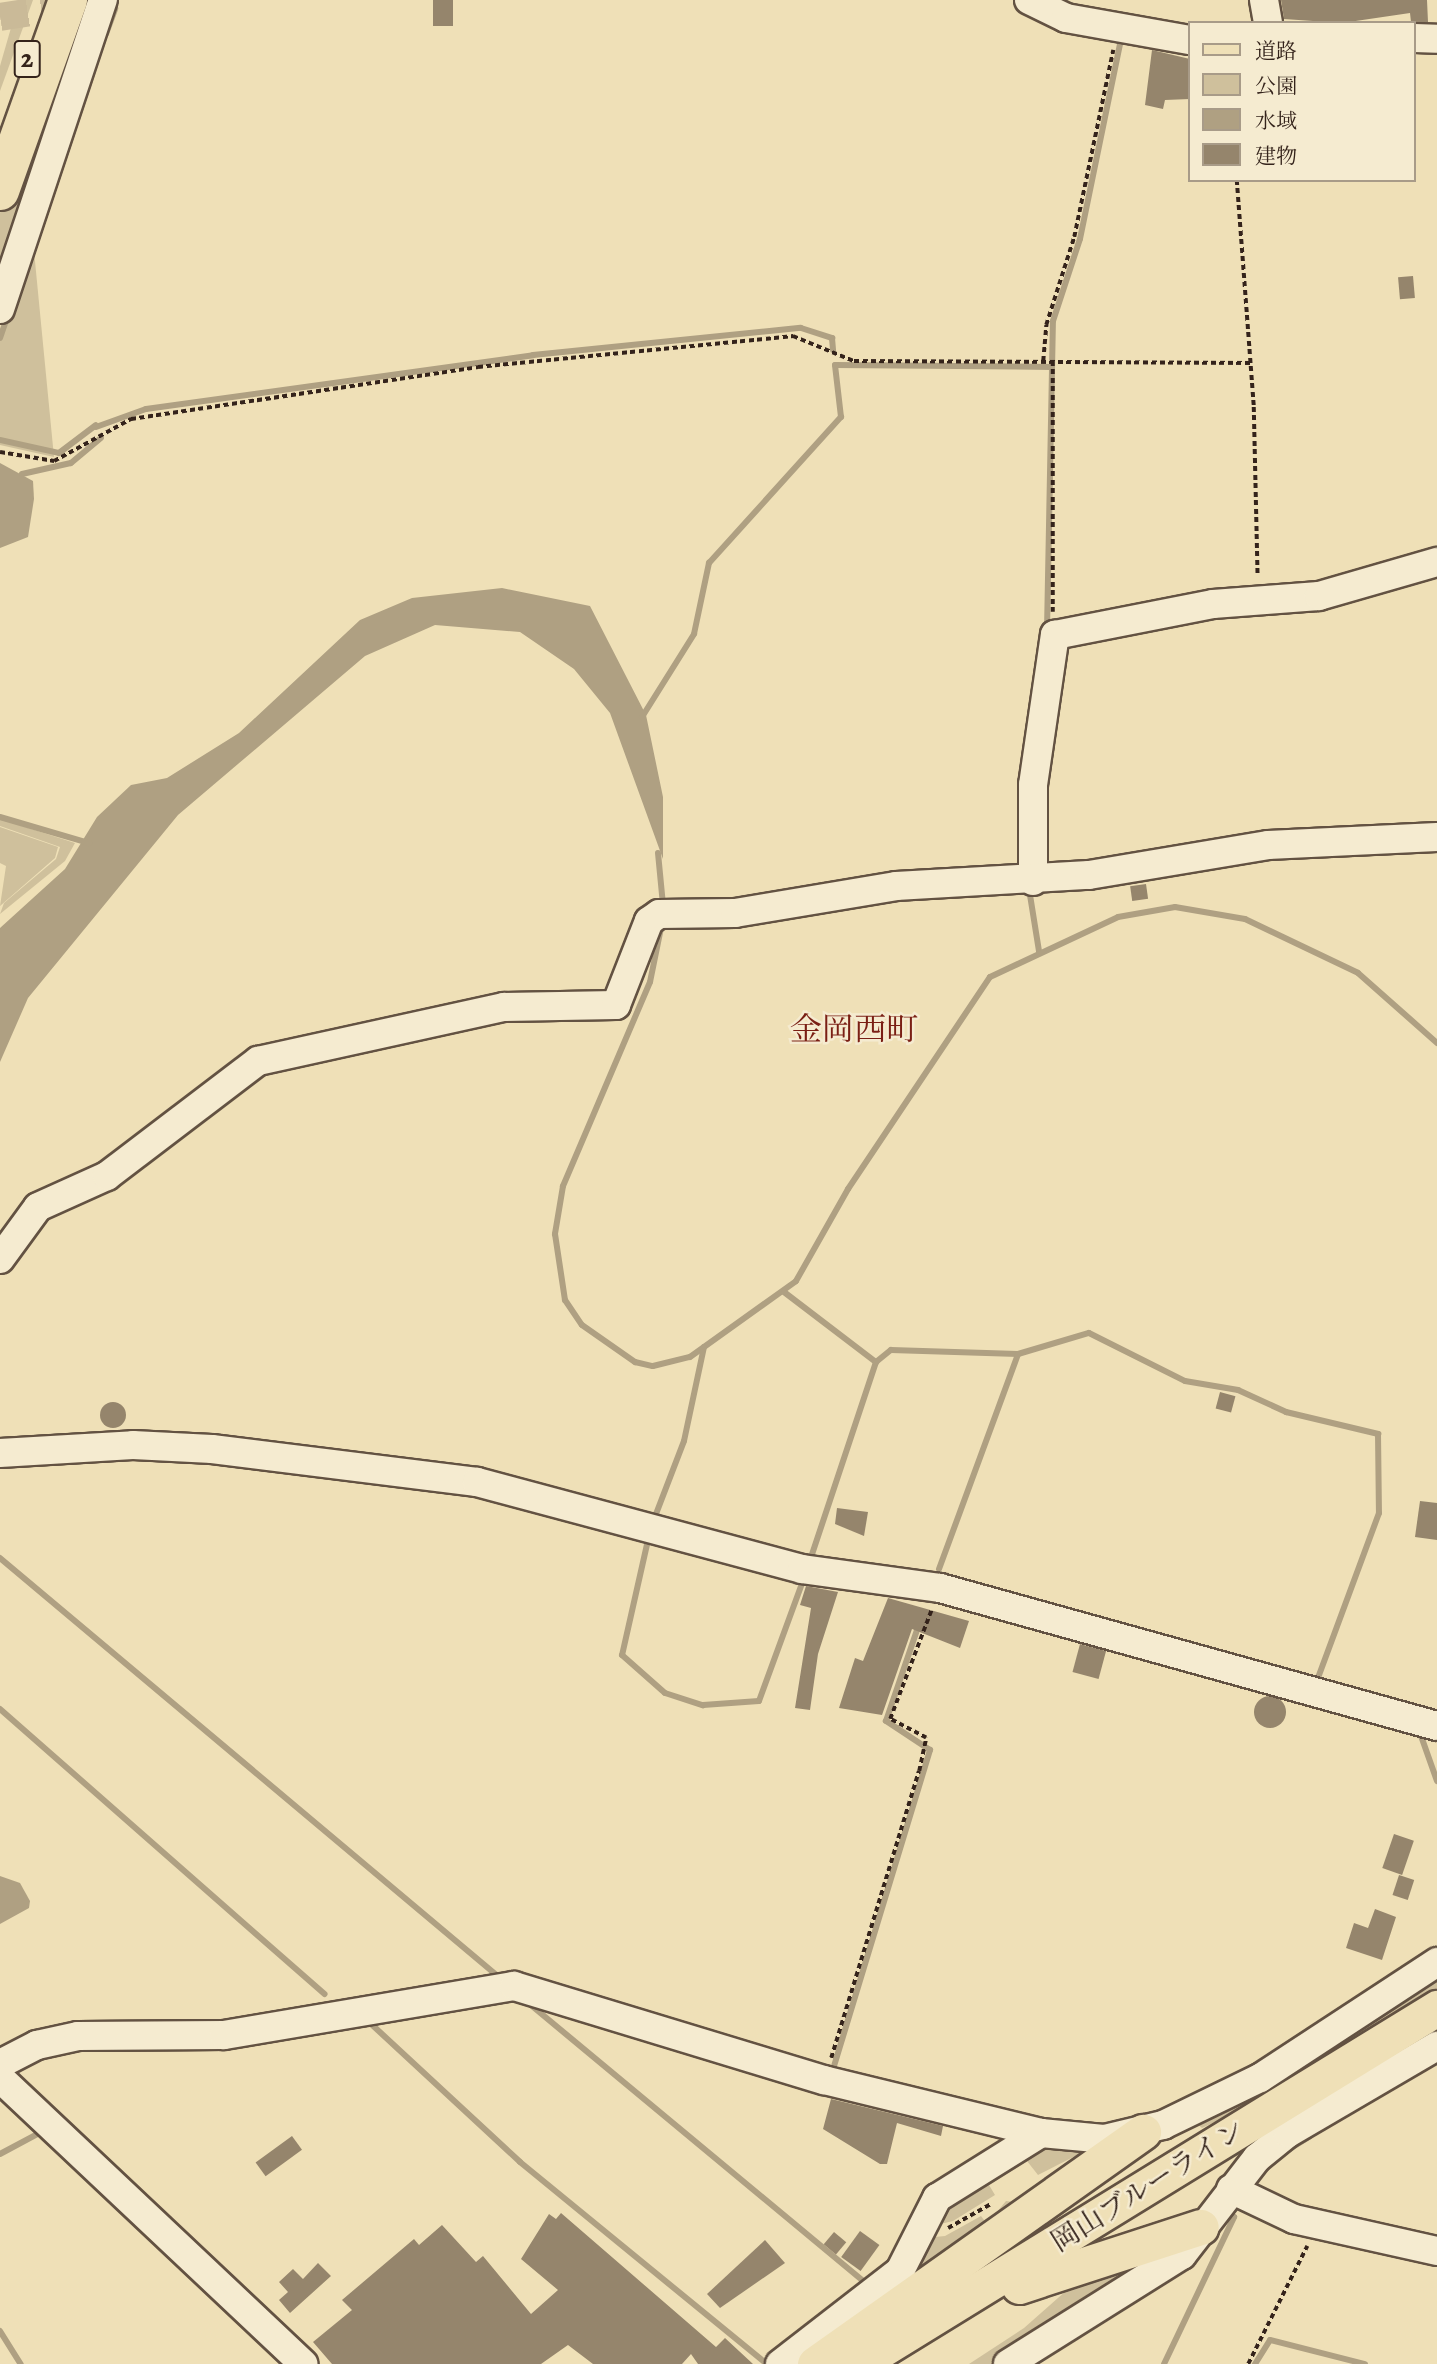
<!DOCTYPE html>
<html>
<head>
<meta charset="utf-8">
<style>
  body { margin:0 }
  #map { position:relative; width:1437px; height:2364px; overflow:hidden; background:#efe0b7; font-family:Alegreya,"Noto Serif JP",serif }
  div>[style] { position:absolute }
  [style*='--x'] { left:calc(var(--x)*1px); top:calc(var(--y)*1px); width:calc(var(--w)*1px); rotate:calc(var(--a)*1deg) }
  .green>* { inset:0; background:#cfc09c }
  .water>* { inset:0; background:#afa082 }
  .stream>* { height:6px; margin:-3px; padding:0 3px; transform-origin:3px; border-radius:3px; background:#afa082 }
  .building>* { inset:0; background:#95856c; transform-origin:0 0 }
  .round { border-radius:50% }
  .minor-tunnel>* { height:28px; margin-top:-14px; transform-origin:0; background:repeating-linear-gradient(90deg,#caba98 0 28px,transparent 0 42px) }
  .path>* { height:3.5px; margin-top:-1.75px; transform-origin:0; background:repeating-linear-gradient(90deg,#34231b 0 5px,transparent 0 8.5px) }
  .roads { filter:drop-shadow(2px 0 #635242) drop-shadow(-2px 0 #635242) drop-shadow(0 2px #635242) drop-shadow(0 -2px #635242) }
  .minor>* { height:28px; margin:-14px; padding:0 14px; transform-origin:14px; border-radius:14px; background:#f5ebd0 }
  .major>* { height:35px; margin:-17.5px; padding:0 17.5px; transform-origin:17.5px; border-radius:17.5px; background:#efe0b7 }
  .highway>* { height:38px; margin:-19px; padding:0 19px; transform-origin:19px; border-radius:19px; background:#efe0b7 }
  span { translate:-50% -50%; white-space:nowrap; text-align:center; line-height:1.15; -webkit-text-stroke:5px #f5ebd0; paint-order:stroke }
  .shield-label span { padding:2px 5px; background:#f5ebd0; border:2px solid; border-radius:5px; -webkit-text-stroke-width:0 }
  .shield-label { font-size:26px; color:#34231b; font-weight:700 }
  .street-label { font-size:28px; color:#34231b }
  .quarter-label { font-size:32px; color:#7a1f14 }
  .legend { position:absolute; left:1188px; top:21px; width:228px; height:161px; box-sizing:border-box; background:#f5ebd0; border:2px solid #a89b88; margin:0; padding:9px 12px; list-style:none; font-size:21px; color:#34231b }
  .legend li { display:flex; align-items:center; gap:14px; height:35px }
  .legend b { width:35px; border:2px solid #a89b88 }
</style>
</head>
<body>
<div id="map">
  <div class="green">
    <i style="clip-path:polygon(19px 0,33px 0,0 91px,0 66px)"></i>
    <i style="clip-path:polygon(86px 17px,0 265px,0 213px,69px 19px)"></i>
    <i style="clip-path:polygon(34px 251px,54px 457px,0 445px,0 334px)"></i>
    <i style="clip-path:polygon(0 819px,75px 843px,65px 861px,0 914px,4px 903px,56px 859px,60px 847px,0 826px)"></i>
    <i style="clip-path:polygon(0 827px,58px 847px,55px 858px,0 906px,6px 866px,0 863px)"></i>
    <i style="clip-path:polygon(1437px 1975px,1437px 1988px,1251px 2105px,1202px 2128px,1195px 2122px,1238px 2104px)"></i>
    <i style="clip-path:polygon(1052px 2142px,1085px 2151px,1038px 2175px,1027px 2161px,989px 2185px,995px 2195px,953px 2221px,928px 2227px,933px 2215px)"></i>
    <i style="clip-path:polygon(1006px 2201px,1023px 2203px,891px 2294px,925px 2238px,945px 2236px,981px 2216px,987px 2224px)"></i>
    <i style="clip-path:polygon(1160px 2261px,991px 2364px,969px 2364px,1024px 2328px,1084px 2275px)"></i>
  </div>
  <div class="water">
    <i style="clip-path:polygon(0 463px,33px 481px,34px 499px,28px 537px,0 548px)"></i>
    <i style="clip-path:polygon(502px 588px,590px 606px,646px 715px,663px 797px,663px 859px,610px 713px,574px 669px,520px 632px,435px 625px,365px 656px,178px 815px,28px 998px,0 1062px,0 928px,65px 869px,97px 817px,131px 785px,167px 778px,239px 733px,360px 620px,412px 598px)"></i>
    <i style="clip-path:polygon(0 1876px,20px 1883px,30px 1901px,29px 1908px,0 1924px)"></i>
  </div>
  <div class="stream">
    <i style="--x:106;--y:34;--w:27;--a:-70"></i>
    <i style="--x:0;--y:338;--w:24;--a:-71"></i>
    <i style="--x:96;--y:427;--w:53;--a:-19.8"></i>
    <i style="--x:146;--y:409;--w:391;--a:-7.9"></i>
    <i style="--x:533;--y:355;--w:269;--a:-5.8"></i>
    <i style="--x:801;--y:328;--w:33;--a:18"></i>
    <i style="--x:832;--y:338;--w:12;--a:85"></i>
    <i style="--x:0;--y:440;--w:60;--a:12.4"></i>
    <i style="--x:59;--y:453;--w:46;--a:-37.1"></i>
    <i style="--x:22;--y:474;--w:50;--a:-12.7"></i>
    <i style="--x:71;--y:463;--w:39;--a:-40"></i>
    <i style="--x:1047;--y:630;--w:309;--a:-88.9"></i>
    <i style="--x:1053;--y:321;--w:86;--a:-71.8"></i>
    <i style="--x:1080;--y:239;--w:204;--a:-78.4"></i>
    <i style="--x:642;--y:717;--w:98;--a:-57.9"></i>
    <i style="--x:694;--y:634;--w:73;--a:-78.1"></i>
    <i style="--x:709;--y:563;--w:197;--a:-47.9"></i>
    <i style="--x:841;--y:417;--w:52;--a:-96.6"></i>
    <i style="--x:835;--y:365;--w:215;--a:0.5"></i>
    <i style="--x:0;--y:817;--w:93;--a:16.3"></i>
    <i style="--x:658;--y:853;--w:52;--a:84.5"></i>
    <i style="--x:1030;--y:895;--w:57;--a:80.9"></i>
    <i style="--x:662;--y:923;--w:60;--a:101.5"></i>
    <i style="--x:650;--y:982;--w:222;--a:113.1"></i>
    <i style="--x:563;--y:1186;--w:49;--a:99.5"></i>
    <i style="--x:555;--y:1234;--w:67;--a:81.4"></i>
    <i style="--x:565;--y:1300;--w:30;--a:56"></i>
    <i style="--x:582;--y:1325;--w:65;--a:34.9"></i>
    <i style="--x:635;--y:1362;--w:18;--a:13"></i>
    <i style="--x:653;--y:1366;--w:38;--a:-14"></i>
    <i style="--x:690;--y:1357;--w:130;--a:-35.6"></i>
    <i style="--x:796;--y:1281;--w:106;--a:-60.5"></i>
    <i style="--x:848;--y:1189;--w:255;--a:-56.2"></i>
    <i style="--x:990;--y:977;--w:141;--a:-25.1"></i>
    <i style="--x:1118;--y:917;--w:58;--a:-10"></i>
    <i style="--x:1175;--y:907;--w:71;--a:9.7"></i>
    <i style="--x:1245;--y:919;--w:125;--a:25.5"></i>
    <i style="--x:1358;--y:973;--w:106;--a:41.5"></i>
    <i style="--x:784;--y:1292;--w:116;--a:37.3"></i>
    <i style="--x:876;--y:1362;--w:209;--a:108.4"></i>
    <i style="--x:876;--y:1362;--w:19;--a:-39"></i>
    <i style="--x:891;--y:1350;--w:127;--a:1.8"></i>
    <i style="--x:1018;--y:1354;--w:74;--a:-16.5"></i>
    <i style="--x:1089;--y:1333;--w:107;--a:26.6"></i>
    <i style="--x:1185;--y:1381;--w:54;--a:9.6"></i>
    <i style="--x:1238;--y:1390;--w:53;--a:24.6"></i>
    <i style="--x:1286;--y:1412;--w:95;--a:13.4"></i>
    <i style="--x:1378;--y:1434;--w:79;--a:89.3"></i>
    <i style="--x:1379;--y:1513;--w:176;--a:110.3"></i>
    <i style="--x:656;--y:1514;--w:78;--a:-69"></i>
    <i style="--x:684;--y:1441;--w:96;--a:-78"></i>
    <i style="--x:648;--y:1540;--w:118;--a:102.7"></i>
    <i style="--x:622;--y:1655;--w:57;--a:41.5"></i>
    <i style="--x:665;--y:1693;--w:40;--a:18"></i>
    <i style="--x:703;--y:1705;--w:56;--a:-4.1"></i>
    <i style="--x:759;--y:1701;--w:128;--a:-69.9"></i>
    <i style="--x:0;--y:1558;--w:653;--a:40.03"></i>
    <i style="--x:939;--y:1569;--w:229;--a:-69.8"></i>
    <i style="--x:0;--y:1709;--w:432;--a:41.3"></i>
    <i style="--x:1420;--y:1733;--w:51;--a:70.5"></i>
    <i style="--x:526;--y:2001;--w:443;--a:39.7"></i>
    <i style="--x:369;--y:2022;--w:206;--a:42.8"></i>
    <i style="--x:520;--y:2162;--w:315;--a:39.3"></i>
    <i style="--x:831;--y:2076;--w:341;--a:-73.1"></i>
    <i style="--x:930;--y:1750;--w:53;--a:-146.6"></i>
    <i style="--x:886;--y:1721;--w:102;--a:-71.2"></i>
    <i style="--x:1288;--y:2150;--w:25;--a:-32"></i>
    <i style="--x:0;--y:2154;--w:47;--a:-28.2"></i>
    <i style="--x:909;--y:2226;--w:41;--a:-62.2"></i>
    <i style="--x:0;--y:2331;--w:39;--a:58"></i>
    <i style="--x:1164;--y:2364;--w:163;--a:-64.5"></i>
    <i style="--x:1234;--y:2217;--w:7;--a:-153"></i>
    <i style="--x:1255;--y:2364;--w:28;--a:-58"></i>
    <i style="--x:1270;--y:2340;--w:98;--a:14.2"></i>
  </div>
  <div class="building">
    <i style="left:433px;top:0;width:20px;height:26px"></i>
    <i style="clip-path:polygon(1281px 0,1427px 0,1428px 22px,1411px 22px,1410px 13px,1342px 23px,1284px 19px)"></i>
    <i style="clip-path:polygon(1152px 50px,1190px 59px,1190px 99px,1165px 100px,1163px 109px,1145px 105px)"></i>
    <i style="left:1413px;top:276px;width:22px;height:15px;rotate:85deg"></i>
    <i style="left:1146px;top:884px;width:15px;height:16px;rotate:82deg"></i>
    <i style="left:1220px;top:1392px;width:16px;height:17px;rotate:15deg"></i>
    <i class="round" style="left:100px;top:1402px;width:26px;height:26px"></i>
    <i style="clip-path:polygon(1420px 1501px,1437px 1503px,1437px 1540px,1415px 1537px)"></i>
    <i style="clip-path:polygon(837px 1508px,868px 1512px,864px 1536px,835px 1524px)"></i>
    <i style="clip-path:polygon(806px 1586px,838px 1592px,818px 1654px,810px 1710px,795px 1708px,811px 1608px,800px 1605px)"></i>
    <i style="clip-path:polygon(888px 1598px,969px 1621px,960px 1648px,912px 1629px,882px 1715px,839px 1708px,855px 1658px,863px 1661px)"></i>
    <i style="left:1080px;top:1644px;width:27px;height:29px;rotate:15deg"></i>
    <i class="round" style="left:1254px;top:1696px;width:32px;height:32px"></i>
    <i style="left:1394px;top:1834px;width:21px;height:36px;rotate:19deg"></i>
    <i style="left:1399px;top:1875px;width:16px;height:21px;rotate:18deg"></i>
    <i style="clip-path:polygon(1375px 1909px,1396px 1917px,1382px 1960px,1346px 1948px,1354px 1923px,1368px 1928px)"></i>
    <i style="clip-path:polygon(831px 2099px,943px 2126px,941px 2136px,897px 2123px,887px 2164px,880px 2164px,823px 2129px)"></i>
    <i style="left:292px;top:2136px;width:17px;height:45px;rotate:54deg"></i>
    <i style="clip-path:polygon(561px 2213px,716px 2347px,725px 2338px,753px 2364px,698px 2364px,691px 2354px,682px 2364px,593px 2364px,568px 2345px,541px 2364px,332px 2364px,313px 2342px,352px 2310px,342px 2300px,414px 2239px,419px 2245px,442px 2225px,476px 2262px,483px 2256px,531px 2314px,558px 2290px,521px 2259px,549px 2214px,556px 2219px)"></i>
    <i style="left:860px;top:2231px;width:24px;height:32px;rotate:36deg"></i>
    <i style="left:834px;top:2232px;width:16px;height:16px;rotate:40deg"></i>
    <i style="clip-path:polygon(765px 2240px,785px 2263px,720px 2308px,707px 2294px)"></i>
    <i style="clip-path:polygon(318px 2263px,331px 2276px,290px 2313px,279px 2300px,288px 2292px,279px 2282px,293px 2269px,303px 2279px)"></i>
  </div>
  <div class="minor-tunnel">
    <i style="--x:0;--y:17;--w:77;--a:-9"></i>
  </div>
  <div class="path">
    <i style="--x:1237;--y:180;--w:228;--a:85.7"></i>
    <i style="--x:1254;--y:407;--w:170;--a:88.7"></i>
    <i style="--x:1043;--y:361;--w:36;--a:-85"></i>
    <i style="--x:1046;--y:325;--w:92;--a:-72.3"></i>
    <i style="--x:1074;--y:237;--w:191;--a:-78.2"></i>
    <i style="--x:1053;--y:361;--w:251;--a:90"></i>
    <i style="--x:0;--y:452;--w:55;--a:9.5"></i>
    <i style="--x:54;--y:461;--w:88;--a:-28.6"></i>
    <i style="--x:131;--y:419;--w:351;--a:-8.5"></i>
    <i style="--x:478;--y:367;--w:317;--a:-5.6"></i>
    <i style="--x:793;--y:336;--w:66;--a:22.3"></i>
    <i style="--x:854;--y:361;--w:398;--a:0.3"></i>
    <i style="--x:831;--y:2058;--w:300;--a:-73"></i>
    <i style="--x:919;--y:1771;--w:34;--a:-78"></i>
    <i style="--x:926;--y:1738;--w:41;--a:-152.2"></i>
    <i style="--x:890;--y:1719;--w:116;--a:-69.2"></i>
    <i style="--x:948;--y:2228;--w:49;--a:-29.2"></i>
    <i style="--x:1248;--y:2364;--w:132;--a:-63.4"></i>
  </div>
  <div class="roads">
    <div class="minor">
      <i style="--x:1029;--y:0;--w:41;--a:25.9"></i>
      <i style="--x:1066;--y:18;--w:126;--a:10.1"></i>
      <i style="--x:1264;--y:0;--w:23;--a:80"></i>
      <i style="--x:1414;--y:38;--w:23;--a:2"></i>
      <i style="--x:0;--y:309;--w:326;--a:-71.6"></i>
      <i style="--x:1033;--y:881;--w:96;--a:-90"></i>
      <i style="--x:1033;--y:785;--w:152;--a:-81.7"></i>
      <i style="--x:1055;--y:635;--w:161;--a:-11.1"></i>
      <i style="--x:1213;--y:604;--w:106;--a:-4.3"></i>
      <i style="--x:1319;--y:596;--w:123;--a:-16.1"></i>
      <i style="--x:0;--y:1259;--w:64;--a:-53.8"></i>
      <i style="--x:38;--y:1207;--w:76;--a:-24.2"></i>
      <i style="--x:107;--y:1176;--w:190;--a:-37.3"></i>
      <i style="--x:258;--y:1061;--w:252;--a:-12.4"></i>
      <i style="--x:504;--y:1007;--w:112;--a:-1"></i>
      <i style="--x:616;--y:1005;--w:90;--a:-68.6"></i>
      <i style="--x:649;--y:921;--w:12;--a:-35"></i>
      <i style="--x:659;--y:914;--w:76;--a:-0.8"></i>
      <i style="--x:735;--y:913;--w:163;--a:-9.5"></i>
      <i style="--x:896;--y:886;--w:193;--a:-3.3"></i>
      <i style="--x:1089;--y:875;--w:181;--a:-9.5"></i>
      <i style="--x:1268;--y:845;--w:169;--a:-2.7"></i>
      <i style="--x:0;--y:1453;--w:133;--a:-3.4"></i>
      <i style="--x:133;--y:1445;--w:79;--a:2.9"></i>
      <i style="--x:212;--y:1449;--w:267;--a:7.1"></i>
      <i style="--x:477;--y:1482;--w:336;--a:15"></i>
      <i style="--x:802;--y:1569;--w:139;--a:7.8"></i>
      <i style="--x:940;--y:1588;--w:516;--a:15.52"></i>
      <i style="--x:0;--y:2064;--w:42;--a:-27.2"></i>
      <i style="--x:37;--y:2045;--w:42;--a:-12.4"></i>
      <i style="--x:78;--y:2036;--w:146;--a:-0.4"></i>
      <i style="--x:224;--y:2035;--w:294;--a:-9.6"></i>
      <i style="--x:514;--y:1986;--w:324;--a:16.9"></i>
      <i style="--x:824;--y:2080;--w:223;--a:13.7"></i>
      <i style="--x:1041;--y:2133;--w:63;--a:5.4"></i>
      <i style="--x:1104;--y:2139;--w:61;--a:-13.3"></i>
      <i style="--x:1163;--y:2125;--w:108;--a:-25.9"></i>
      <i style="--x:1260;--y:2078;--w:212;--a:-33.2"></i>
      <i style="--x:0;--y:2078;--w:417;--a:43.3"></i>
      <i style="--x:1231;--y:2189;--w:70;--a:25.5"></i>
      <i style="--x:1294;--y:2219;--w:147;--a:12.6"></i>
      <i style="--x:780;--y:2364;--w:152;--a:-37.8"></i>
      <i style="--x:900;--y:2271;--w:82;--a:-63.1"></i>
      <i style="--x:937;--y:2198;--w:123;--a:-32"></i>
      <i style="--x:1008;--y:2364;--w:205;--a:-32.1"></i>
      <i style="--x:1182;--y:2255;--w:123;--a:-52.3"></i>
      <i style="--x:1257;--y:2158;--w:40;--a:-39"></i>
      <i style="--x:1288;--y:2133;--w:173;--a:-30.3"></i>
    </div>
    <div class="major">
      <i style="--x:1019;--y:2286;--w:191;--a:-18"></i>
      <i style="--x:815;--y:2364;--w:402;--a:-35.3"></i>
      <i style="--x:858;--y:2364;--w:680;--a:-31.59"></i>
    </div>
    <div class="highway">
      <i style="--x:0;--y:191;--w:203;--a:-70.4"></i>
    </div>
  </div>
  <div class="shield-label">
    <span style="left:27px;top:59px">2</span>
  </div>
  <div class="street-label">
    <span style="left:1148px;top:2186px;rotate:-32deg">岡山ブルーライン</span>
  </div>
  <div class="quarter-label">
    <span style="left:854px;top:1029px">金岡西町</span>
  </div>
  <ul class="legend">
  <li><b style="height:9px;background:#efe0b7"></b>道路</li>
  <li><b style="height:19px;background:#cfc09c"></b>公園</li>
  <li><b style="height:19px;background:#afa082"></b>水域</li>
  <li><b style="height:19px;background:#95856c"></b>建物</li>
  </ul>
</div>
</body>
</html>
